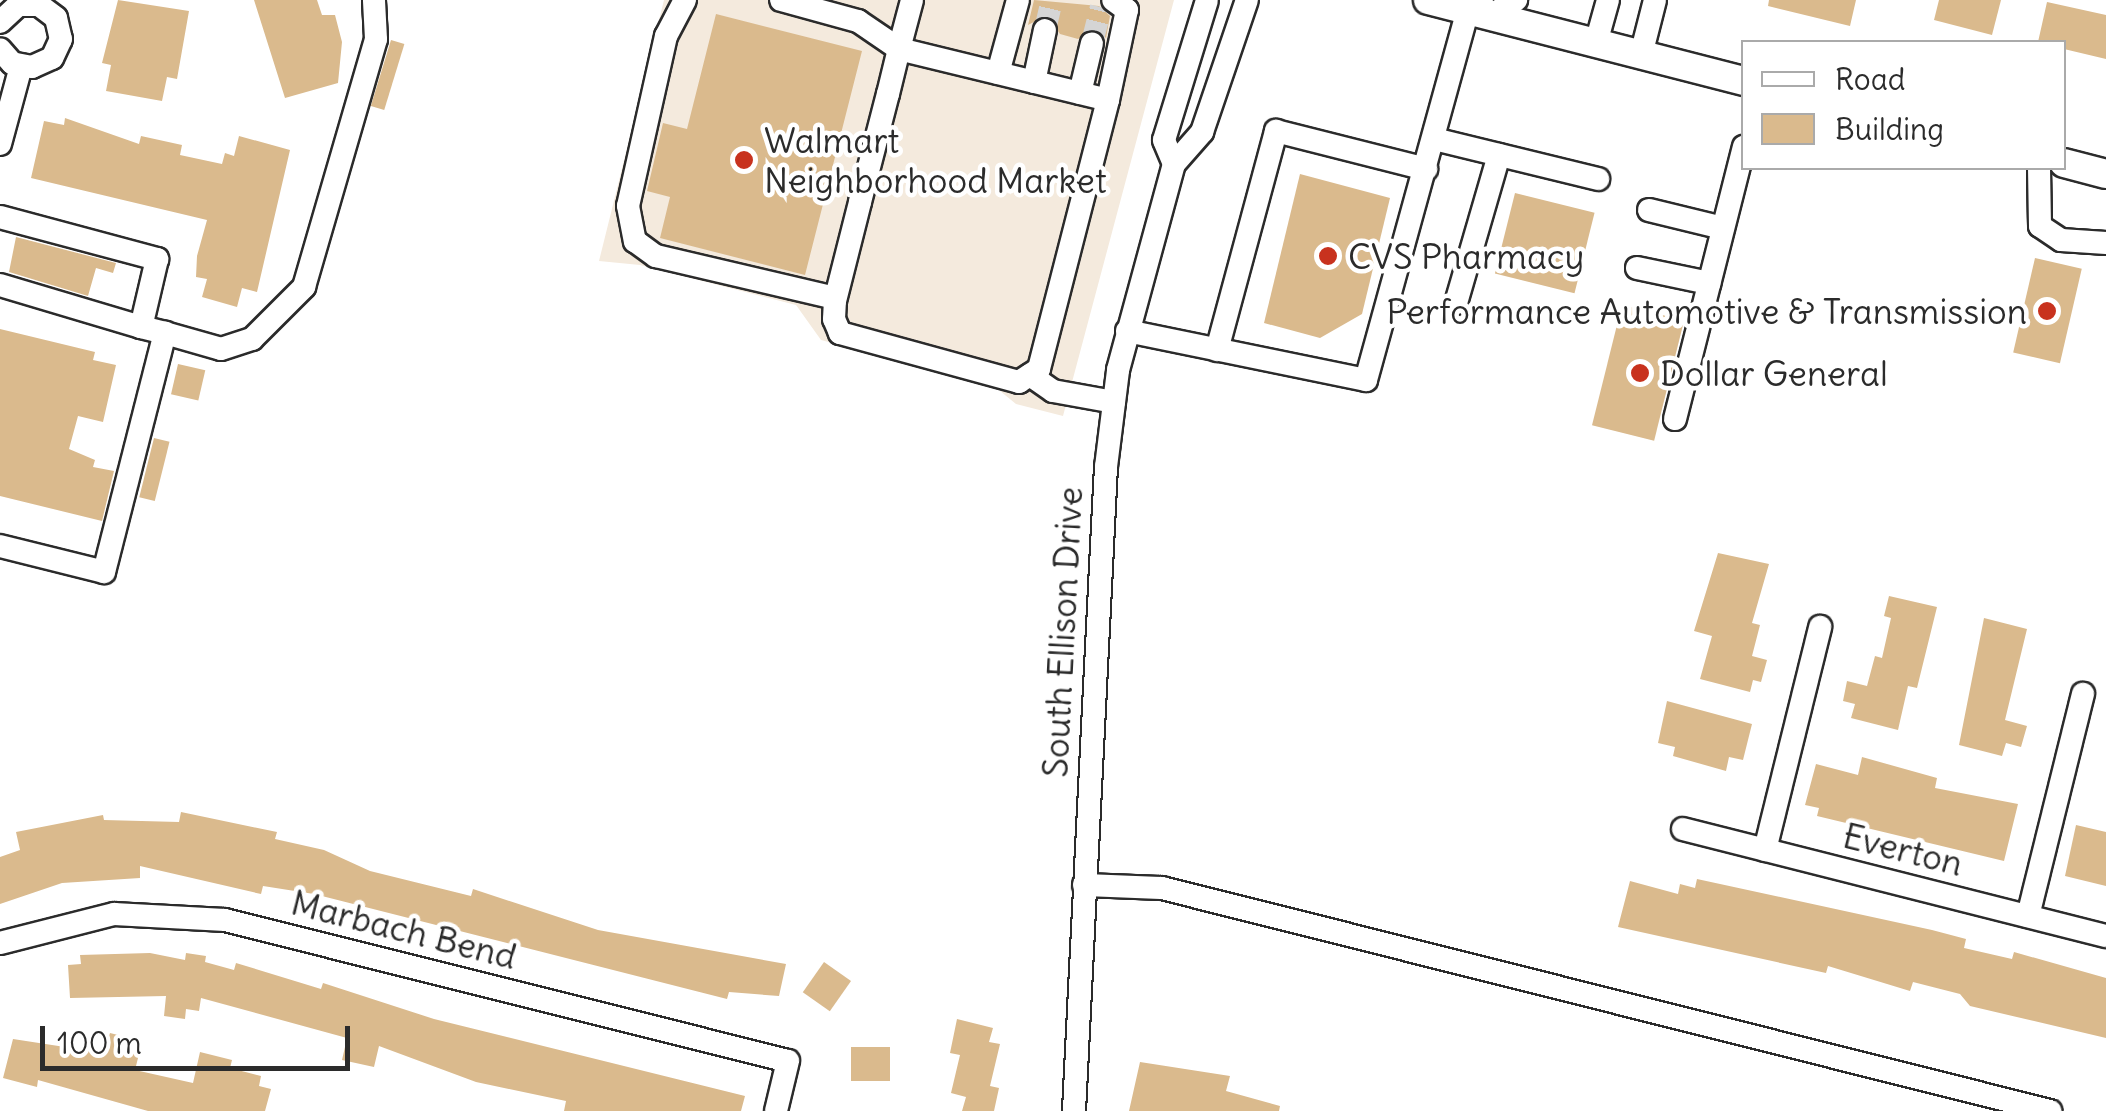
<!DOCTYPE html>
<html>
<head>
<meta charset="utf-8">
<style>
  body { margin:0 }
  #map { position:relative; width:2106px; height:1111px; overflow:hidden; background:#fff; font-family:Delius,sans-serif }
  div>[style] { position:absolute }
  [style*='--x'] { left:calc(var(--x)*1px); top:calc(var(--y)*1px); width:calc(var(--w)*1px); rotate:calc(var(--a)*1deg) }
  .built>* { inset:0; background:#f4eadd }
  .building>* { inset:0; background:#daba8d; transform-origin:0 0 }
  .minor-tunnel>* { height:22px; margin-top:-11px; transform-origin:0; background:repeating-linear-gradient(90deg,#d5d5d5 0 22px,transparent 0 33px) }
  .roads { filter:drop-shadow(2px 0 #2b2b2b) drop-shadow(-2px 0 #2b2b2b) drop-shadow(0 2px #2b2b2b) drop-shadow(0 -2px #2b2b2b) }
  .minor>* { height:22px; margin:-11px; padding:0 11px; transform-origin:11px; border-radius:11px; background:#fff }
  .major>* { height:28px; margin:-14px; padding:0 14px; transform-origin:14px; border-radius:14px; background:#fff }
  .dots>* { width:28px; height:28px; translate:-50% -50%; box-sizing:border-box; border:5px solid #fff; border-radius:50% }
  span { translate:-50% -50%; white-space:nowrap; text-align:center; line-height:1.15; -webkit-text-stroke:9px #fff; paint-order:stroke }
  .poi-label { font-size:35px; color:#2b2b2b }
  .left { translate:0 -50%; text-align:left }
  .right { translate:-100% -50%; text-align:right }
  .street-label { font-size:35px; color:#2b2b2b }
  .legend { position:absolute; left:1741px; top:40px; width:325px; height:130px; box-sizing:border-box; background:#fff; border:2px solid #aaa; margin:0; padding:12px 18px; list-style:none; font-size:30px; color:#2b2b2b }
  .legend li { display:flex; align-items:center; gap:20px; height:50px }
  .legend b { width:50px; border:2px solid #aaa }
  .scale { position:absolute; left:40px; top:1026px; width:310px; height:45px; box-sizing:border-box; border:5px solid #2b2b2b; border-top:0; padding-left:12px; font-size:30px; line-height:35px; white-space:nowrap; color:#2b2b2b; -webkit-text-stroke:8px #fff; paint-order:stroke }
</style>
</head>
<body>
<div id="map">
  <div class="built">
    <i style="clip-path:polygon(664px 0,1174px 0,1063px 416px,1016px 404px,994px 386px,821px 340px,796px 305px,640px 265px,599px 261px)"></i>
  </div>
  <div class="building">
    <i style="clip-path:polygon(118px 0,189px 11px,177px 79px,167px 77px,162px 101px,106px 91px,111px 65px,102px 63px)"></i>
    <i style="clip-path:polygon(254px 0,317px 0,322px 15px,335px 15px,342px 42px,338px 83px,285px 98px)"></i>
    <i style="clip-path:polygon(1034px 0,1099px 6px,1110px 16px,1106px 38px,1095px 28px,1078px 39px,1060px 34px,1047px 15px,1028px 25px)"></i>
    <i style="clip-path:polygon(1769px 0,1856px 0,1850px 26px,1768px 6px)"></i>
    <i style="clip-path:polygon(1939px 0,2001px 0,1992px 35px,1934px 20px)"></i>
    <i style="clip-path:polygon(2047px 2px,2106px 15px,2106px 59px,2064px 49px,2064px 42px,2038px 42px)"></i>
    <i style="clip-path:polygon(716px 14px,862px 51px,805px 275px,660px 238px,670px 197px,647px 191px,663px 123px,687px 129px)"></i>
    <i style="left:391px;top:40px;width:14px;height:69px;rotate:17deg"></i>
    <i style="clip-path:polygon(65px 118px,139px 144px,141px 136px,182px 145px,180px 155px,222px 164px,225px 153px,234px 156px,239px 136px,290px 150px,257px 292px,242px 288px,237px 307px,202px 297px,207px 279px,196px 277px,197px 256px,207px 220px,31px 178px,44px 121px,64px 125px)"></i>
    <i style="clip-path:polygon(1300px 174px,1390px 198px,1362px 314px,1320px 338px,1264px 323px)"></i>
    <i style="left:1515px;top:193px;width:82px;height:83px;rotate:14deg"></i>
    <i style="clip-path:polygon(16px 237px,116px 263px,113px 273px,96px 268px,88px 296px,9px 272px)"></i>
    <i style="left:2035px;top:258px;width:48px;height:97px;rotate:13deg"></i>
    <i style="left:1622px;top:305px;width:64px;height:124px;rotate:14deg"></i>
    <i style="clip-path:polygon(0 329px,95px 352px,93px 360px,116px 365px,103px 422px,78px 416px,69px 449px,95px 460px,93px 467px,114px 471px,102px 521px,0 496px)"></i>
    <i style="left:178px;top:364px;width:28px;height:31px;rotate:13deg"></i>
    <i style="left:154px;top:438px;width:16px;height:61px;rotate:14deg"></i>
    <i style="clip-path:polygon(1718px 553px,1769px 564px,1752px 623px,1760px 625px,1752px 656px,1767px 660px,1761px 682px,1753px 680px,1750px 692px,1700px 679px,1712px 636px,1694px 631px)"></i>
    <i style="clip-path:polygon(1889px 596px,1937px 607px,1917px 688px,1908px 686px,1898px 730px,1851px 718px,1855px 704px,1843px 701px,1847px 681px,1867px 686px,1875px 656px,1882px 658px,1891px 618px,1884px 616px)"></i>
    <i style="clip-path:polygon(1984px 618px,2027px 629px,2005px 720px,2027px 726px,2021px 747px,2006px 743px,2002px 756px,1959px 745px)"></i>
    <i style="clip-path:polygon(1667px 701px,1752px 724px,1743px 760px,1729px 757px,1726px 771px,1673px 756px,1675px 747px,1658px 743px)"></i>
    <i style="clip-path:polygon(1862px 757px,1937px 778px,1935px 788px,2018px 804px,2004px 861px,1817px 816px,1819px 808px,1805px 805px,1816px 764px,1858px 775px)"></i>
    <i style="clip-path:polygon(181px 812px,277px 832px,275px 839px,324px 850px,370px 871px,471px 896px,473px 889px,598px 930px,786px 964px,779px 996px,729px 992px,727px 999px,314px 894px,263px 886px,261px 894px,140px 866px,140px 878px,62px 883px,0 904px,0 857px,20px 850px,16px 832px,103px 815px,104px 820px,179px 822px)"></i>
    <i style="clip-path:polygon(2076px 825px,2106px 832px,2106px 886px,2065px 876px)"></i>
    <i style="clip-path:polygon(1697px 879px,1932px 930px,1966px 939px,1964px 948px,2012px 959px,2014px 952px,2106px 978px,2106px 1038px,1970px 1006px,1960px 994px,1913px 982px,1910px 991px,1828px 966px,1826px 973px,1618px 927px,1630px 881px,1678px 894px,1680px 884px,1695px 888px)"></i>
    <i style="clip-path:polygon(150px 953px,185px 960px,186px 953px,206px 956px,205px 962px,234px 970px,236px 963px,321px 989px,323px 983px,434px 1019px,745px 1096px,741px 1111px,564px 1111px,566px 1101px,476px 1082px,379px 1046px,374px 1067px,342px 1060px,347px 1038px,201px 998px,199px 1011px,186px 1009px,185px 1019px,164px 1016px,166px 996px,70px 998px,68px 965px,81px 964px,80px 955px)"></i>
    <i style="left:824px;top:962px;width:33px;height:37px;rotate:35deg"></i>
    <i style="clip-path:polygon(957px 1019px,993px 1028px,989px 1042px,1000px 1044px,990px 1086px,999px 1088px,994px 1111px,962px 1111px,966px 1097px,951px 1093px,960px 1055px,950px 1053px)"></i>
    <i style="clip-path:polygon(110px 1033px,130px 1038px,128px 1047px,140px 1050px,135px 1070px,193px 1083px,200px 1052px,232px 1060px,230px 1068px,261px 1076px,259px 1086px,271px 1089px,265px 1111px,148px 1111px,38px 1080px,37px 1087px,3px 1078px,13px 1039px,104px 1053px)"></i>
    <i style="left:851px;top:1047px;width:39px;height:34px"></i>
    <i style="clip-path:polygon(1140px 1062px,1230px 1076px,1226px 1091px,1280px 1106px,1279px 1111px,1129px 1111px)"></i>
  </div>
  <div class="minor-tunnel">
    <i style="--x:1045;--y:30;--w:31;--a:-77"></i>
    <i style="--x:1092;--y:43;--w:37;--a:-76"></i>
  </div>
  <div class="roads">
    <div class="minor">
      <i style="--x:685;--y:0;--w:41;--a:117.8"></i>
      <i style="--x:666;--y:36;--w:174;--a:102.6"></i>
      <i style="--x:628;--y:206;--w:36;--a:79"></i>
      <i style="--x:635;--y:241;--w:26;--a:36"></i>
      <i style="--x:656;--y:256;--w:184;--a:13.2"></i>
      <i style="--x:781;--y:0;--w:80;--a:15.3"></i>
      <i style="--x:858;--y:21;--w:50;--a:34.3"></i>
      <i style="--x:899;--y:49;--w:215;--a:13.7"></i>
      <i style="--x:1108;--y:100;--w:278;--a:104.4"></i>
      <i style="--x:1039;--y:369;--w:24;--a:147"></i>
      <i style="--x:1019;--y:382;--w:186;--a:-164.7"></i>
      <i style="--x:840;--y:333;--w:15;--a:-113"></i>
      <i style="--x:834;--y:319;--w:18;--a:-87"></i>
      <i style="--x:835;--y:301;--w:102;--a:-75.8"></i>
      <i style="--x:860;--y:202;--w:112;--a:-75.5"></i>
      <i style="--x:888;--y:94;--w:46;--a:-76.3"></i>
      <i style="--x:899;--y:49;--w:51;--a:-75.1"></i>
      <i style="--x:1484;--y:7;--w:11;--a:56"></i>
      <i style="--x:1490;--y:16;--w:31;--a:-32"></i>
      <i style="--x:0;--y:22;--w:25;--a:-43"></i>
      <i style="--x:18;--y:5;--w:21;--a:0"></i>
      <i style="--x:39;--y:5;--w:21;--a:37"></i>
      <i style="--x:56;--y:18;--w:22;--a:77"></i>
      <i style="--x:61;--y:39;--w:21;--a:115"></i>
      <i style="--x:52;--y:58;--w:22;--a:156"></i>
      <i style="--x:32;--y:67;--w:20;--a:-169"></i>
      <i style="--x:12;--y:63;--w:18;--a:-131"></i>
      <i style="--x:1596;--y:43;--w:45;--a:-74.4"></i>
      <i style="--x:1641;--y:55;--w:57;--a:-75.7"></i>
      <i style="--x:998;--y:73;--w:76;--a:-74.7"></i>
      <i style="--x:1034;--y:82;--w:53;--a:-78.1"></i>
      <i style="--x:1080;--y:93;--w:51;--a:-76.5"></i>
      <i style="--x:1108;--y:100;--w:92;--a:-78.1"></i>
      <i style="--x:1127;--y:10;--w:17;--a:-144"></i>
      <i style="--x:1434;--y:139;--w:169;--a:13.7"></i>
      <i style="--x:0;--y:144;--w:81;--a:-74.9"></i>
      <i style="--x:1174;--y:164;--w:26;--a:-113"></i>
      <i style="--x:1164;--y:140;--w:146;--a:-72.9"></i>
      <i style="--x:2039;--y:168;--w:58;--a:89"></i>
      <i style="--x:2040;--y:226;--w:25;--a:34"></i>
      <i style="--x:2061;--y:240;--w:45;--a:3.8"></i>
      <i style="--x:1649;--y:210;--w:76;--a:13.7"></i>
      <i style="--x:0;--y:217;--w:163;--a:15"></i>
      <i style="--x:157;--y:259;--w:70;--a:103.2"></i>
      <i style="--x:141;--y:327;--w:25;--a:14"></i>
      <i style="--x:1637;--y:268;--w:74;--a:11.8"></i>
      <i style="--x:0;--y:285;--w:147;--a:16.6"></i>
      <i style="--x:1456;--y:303;--w:154;--a:-73.8"></i>
      <i style="--x:1127;--y:331;--w:244;--a:11.6"></i>
      <i style="--x:1366;--y:380;--w:384;--a:-74.6"></i>
      <i style="--x:1217;--y:350;--w:227;--a:-74.9"></i>
      <i style="--x:1276;--y:131;--w:155;--a:14.2"></i>
      <i style="--x:1030;--y:375;--w:28;--a:35"></i>
      <i style="--x:1053;--y:391;--w:62;--a:10.2"></i>
      <i style="--x:1675;--y:419;--w:281;--a:-75.8"></i>
      <i style="--x:0;--y:546;--w:107;--a:14"></i>
      <i style="--x:104;--y:572;--w:247;--a:-75.7"></i>
      <i style="--x:165;--y:333;--w:58;--a:15.9"></i>
      <i style="--x:221;--y:349;--w:33;--a:-18"></i>
      <i style="--x:252;--y:339;--w:74;--a:-45"></i>
      <i style="--x:304;--y:287;--w:258;--a:-73.8"></i>
      <i style="--x:376;--y:39;--w:39;--a:-93"></i>
      <i style="--x:1683;--y:829;--w:436;--a:14.2"></i>
      <i style="--x:1765;--y:850;--w:230;--a:-76.1"></i>
      <i style="--x:1084;--y:885;--w:78;--a:2.2"></i>
      <i style="--x:1162;--y:888;--w:916;--a:14.1"></i>
      <i style="--x:2028;--y:916;--w:229;--a:-76.1"></i>
      <i style="--x:0;--y:943;--w:118;--a:-14.3"></i>
      <i style="--x:114;--y:914;--w:111;--a:3.1"></i>
      <i style="--x:225;--y:920;--w:580;--a:14.06"></i>
      <i style="--x:788;--y:1061;--w:51;--a:103.5"></i>
      <i style="--x:1074;--y:1111;--w:645;--a:-87.16"></i>
      <i style="--x:1106;--y:467;--w:98;--a:-82.9"></i>
      <i style="--x:1118;--y:370;--w:213;--a:-74.8"></i>
      <i style="--x:1174;--y:164;--w:43;--a:-48.8"></i>
      <i style="--x:1202;--y:132;--w:139;--a:-71.2"></i>
    </div>
    <div class="major">
      <i style="--x:1428;--y:0;--w:326;--a:14.4"></i>
      <i style="--x:2064;--y:163;--w:43;--a:14.7"></i>
    </div>
  </div>
  <div class="dots">
    <i style="left:744px;top:160px;background:#c8321e"></i>
    <i style="left:1328px;top:256px;background:#c8321e"></i>
    <i style="left:2047px;top:311px;background:#c8321e"></i>
    <i style="left:1640px;top:373px;background:#c8321e"></i>
  </div>
  <div class="poi-label">
    <span class="left" style="left:764px;top:160px">Walmart<br>Neighborhood Market</span>
    <span class="left" style="left:1348px;top:256px">CVS Pharmacy</span>
    <span class="right" style="left:2027px;top:311px">Performance Automotive &amp; Transmission</span>
    <span class="left" style="left:1660px;top:373px">Dollar General</span>
  </div>
  <div class="street-label">
    <span style="left:1062px;top:632px;rotate:-87deg">South Ellison Drive</span>
    <span style="left:1903px;top:849px;rotate:14deg">Everton</span>
    <span style="left:404px;top:929px;rotate:14deg">Marbach Bend</span>
  </div>
  <ul class="legend">
  <li><b style="height:12px;background:#fff"></b>Road</li>
  <li><b style="height:28px;background:#daba8d"></b>Building</li>
  </ul>
  <div class="scale">100 m</div>
</div>
</body>
</html>
